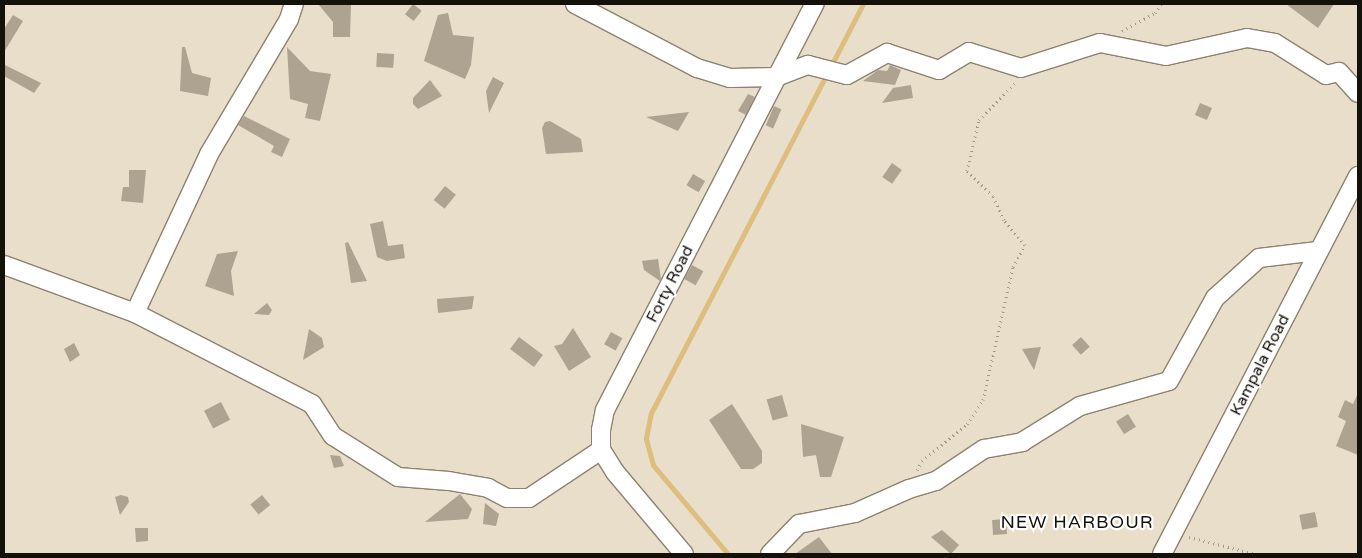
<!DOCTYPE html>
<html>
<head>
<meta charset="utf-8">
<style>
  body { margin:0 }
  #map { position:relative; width:1362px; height:558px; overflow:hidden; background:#e8deca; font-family:"Varela Round",sans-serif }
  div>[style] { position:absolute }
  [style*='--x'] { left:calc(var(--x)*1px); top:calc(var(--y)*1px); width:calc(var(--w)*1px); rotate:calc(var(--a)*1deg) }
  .stream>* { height:5px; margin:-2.5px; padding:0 2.5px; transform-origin:2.5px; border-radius:2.5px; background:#debe7f }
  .building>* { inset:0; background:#ada390; transform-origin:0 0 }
  .path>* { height:3px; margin-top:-1.5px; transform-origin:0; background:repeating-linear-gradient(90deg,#a19989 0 1px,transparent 0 5px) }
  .roads { filter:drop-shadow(1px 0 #8c8270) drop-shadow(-1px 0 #8c8270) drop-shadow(0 1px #8c8270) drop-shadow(0 -1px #8c8270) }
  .minor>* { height:18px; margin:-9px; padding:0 9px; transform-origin:9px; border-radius:9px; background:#fff }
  span { translate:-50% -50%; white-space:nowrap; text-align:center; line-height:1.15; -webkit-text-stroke:4.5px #fff; paint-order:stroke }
  .street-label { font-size:16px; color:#14110a }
  .neighbourhood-label { font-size:18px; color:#14110a; letter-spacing:1px }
  .frame { position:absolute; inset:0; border:5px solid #14110a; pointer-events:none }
</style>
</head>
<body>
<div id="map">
  <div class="stream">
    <i style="--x:728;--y:554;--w:116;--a:-130.1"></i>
    <i style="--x:653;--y:465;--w:28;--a:-105"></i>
    <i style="--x:646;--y:438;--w:25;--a:-79"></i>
    <i style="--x:651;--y:413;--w:461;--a:-62.6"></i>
  </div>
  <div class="building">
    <i style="clip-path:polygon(318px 4px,351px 4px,350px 37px,333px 37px,333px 22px)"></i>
    <i style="left:413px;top:4px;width:11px;height:13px;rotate:38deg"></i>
    <i style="clip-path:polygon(1286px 4px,1334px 4px,1318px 28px)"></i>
    <i style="clip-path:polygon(448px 13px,453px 35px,474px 37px,471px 65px,465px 79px,424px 61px,438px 15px)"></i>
    <i style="clip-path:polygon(13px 15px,23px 21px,4px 52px,4px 29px)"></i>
    <i style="clip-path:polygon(182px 47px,185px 47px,192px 73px,211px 78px,208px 96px,180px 91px)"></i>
    <i style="clip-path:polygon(287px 47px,310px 71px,331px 74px,320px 121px,305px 118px,308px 104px,290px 99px)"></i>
    <i style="left:377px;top:53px;width:17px;height:14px;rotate:3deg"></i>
    <i style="clip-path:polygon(5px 65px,41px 83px,34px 93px,4px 76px)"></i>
    <i style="clip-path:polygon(890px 65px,901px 70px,895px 85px,863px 81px,878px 70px,887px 71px)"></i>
    <i style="clip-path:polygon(493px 77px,504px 83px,489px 113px,486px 91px)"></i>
    <i style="clip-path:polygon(430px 80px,442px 96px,418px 109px,413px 104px,413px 98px)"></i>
    <i style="clip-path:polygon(911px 85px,913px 98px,882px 103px,893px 88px)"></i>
    <i style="clip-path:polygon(748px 94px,755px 97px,746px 115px,738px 111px)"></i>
    <i style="left:1200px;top:103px;width:13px;height:13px;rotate:23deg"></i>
    <i style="left:774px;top:106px;width:8px;height:21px;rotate:23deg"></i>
    <i style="clip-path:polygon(689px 112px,678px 131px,646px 117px)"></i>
    <i style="clip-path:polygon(244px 116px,290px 139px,282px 157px,271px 152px,274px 146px,238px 125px)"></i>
    <i style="clip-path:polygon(550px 121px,581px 139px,583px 152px,546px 154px,542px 128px,545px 122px)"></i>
    <i style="left:892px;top:163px;width:12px;height:17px;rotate:35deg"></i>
    <i style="clip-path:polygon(129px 170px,146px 170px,143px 203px,121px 201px,123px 187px,129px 187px)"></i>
    <i style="left:693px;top:174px;width:14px;height:13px;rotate:30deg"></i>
    <i style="left:445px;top:186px;width:14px;height:18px;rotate:39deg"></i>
    <i style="clip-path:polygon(383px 221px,388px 246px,403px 244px,405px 258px,387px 261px,377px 257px,370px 224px)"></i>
    <i style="clip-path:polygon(348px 242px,367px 281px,351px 283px,345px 243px)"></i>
    <i style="clip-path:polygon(238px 251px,231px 271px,234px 296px,205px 286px,217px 254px)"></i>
    <i style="clip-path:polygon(658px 259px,661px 279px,660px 281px,644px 270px,642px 261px)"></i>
    <i style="left:692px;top:265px;width:13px;height:16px;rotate:29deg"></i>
    <i style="clip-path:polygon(474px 296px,472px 309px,438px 313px,437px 299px)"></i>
    <i style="clip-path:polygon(267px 303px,272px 310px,269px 315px,254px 314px)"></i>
    <i style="clip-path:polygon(573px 328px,591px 357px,569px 371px,554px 346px,562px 344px)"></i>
    <i style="clip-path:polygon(309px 329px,322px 338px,324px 347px,303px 360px)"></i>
    <i style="left:611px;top:332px;width:13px;height:14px;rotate:29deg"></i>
    <i style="left:519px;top:337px;width:30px;height:15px;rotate:37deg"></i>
    <i style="left:1081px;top:337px;width:13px;height:12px;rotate:48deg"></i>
    <i style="clip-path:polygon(74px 343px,80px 355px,70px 362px,64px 349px)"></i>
    <i style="clip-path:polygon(1041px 347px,1034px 370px,1022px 349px)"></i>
    <i style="clip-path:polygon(1358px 393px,1358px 455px,1336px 446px,1346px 421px,1338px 417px,1345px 400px,1353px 404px)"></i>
    <i style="left:782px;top:395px;width:22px;height:16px;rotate:74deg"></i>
    <i style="left:221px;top:402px;width:20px;height:19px;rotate:63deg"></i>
    <i style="clip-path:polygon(732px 404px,762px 451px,762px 463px,753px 469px,741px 469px,709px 420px)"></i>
    <i style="left:1128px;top:414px;width:15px;height:14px;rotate:58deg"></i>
    <i style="clip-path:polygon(801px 424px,844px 437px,831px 477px,820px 477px,816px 455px,803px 457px)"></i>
    <i style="clip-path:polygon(330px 455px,340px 456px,344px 466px,334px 468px)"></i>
    <i style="clip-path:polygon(460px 494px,472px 509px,468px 519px,425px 522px)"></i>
    <i style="clip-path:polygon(121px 495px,128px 497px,129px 502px,120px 515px,115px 497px)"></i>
    <i style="left:262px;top:495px;width:13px;height:15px;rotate:51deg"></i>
    <i style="clip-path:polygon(485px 503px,499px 514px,496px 526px,483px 524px)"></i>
    <i style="left:1315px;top:512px;width:15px;height:16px;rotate:79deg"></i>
    <i style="left:1006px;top:519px;width:15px;height:14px;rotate:86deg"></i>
    <i style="clip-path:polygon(135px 528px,148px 528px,148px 541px,136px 542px)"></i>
    <i style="clip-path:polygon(942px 530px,959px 545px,951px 554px,931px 537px)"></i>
    <i style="clip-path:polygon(819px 537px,832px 554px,795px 554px)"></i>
  </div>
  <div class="path">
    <i style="--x:1122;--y:31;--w:38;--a:-29"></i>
    <i style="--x:1155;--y:13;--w:11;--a:-56"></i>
    <i style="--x:917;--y:470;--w:10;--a:-61"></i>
    <i style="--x:922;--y:461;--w:58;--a:-39.4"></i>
    <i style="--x:967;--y:424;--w:29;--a:-56"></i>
    <i style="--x:983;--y:400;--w:136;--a:-77.3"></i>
    <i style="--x:1013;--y:267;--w:25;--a:-61"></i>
    <i style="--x:1025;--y:245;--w:33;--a:-130"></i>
    <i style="--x:1004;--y:220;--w:26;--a:-115"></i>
    <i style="--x:993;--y:196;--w:36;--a:-136"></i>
    <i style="--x:967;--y:171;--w:52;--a:-76.8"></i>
    <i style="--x:979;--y:120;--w:52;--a:-45.8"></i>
    <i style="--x:1189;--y:537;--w:69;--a:14.2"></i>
  </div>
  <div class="roads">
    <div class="minor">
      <i style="--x:575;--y:4;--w:138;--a:27.7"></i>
      <i style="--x:697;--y:68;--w:34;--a:17"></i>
      <i style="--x:730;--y:78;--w:46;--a:-1.2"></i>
      <i style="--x:776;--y:77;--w:34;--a:-21"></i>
      <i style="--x:808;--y:65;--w:40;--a:14.4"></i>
      <i style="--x:847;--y:75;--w:46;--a:-28.8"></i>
      <i style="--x:887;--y:53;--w:55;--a:18.1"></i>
      <i style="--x:939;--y:70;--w:35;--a:-31"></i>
      <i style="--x:969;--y:52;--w:54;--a:17.1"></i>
      <i style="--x:1021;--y:68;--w:83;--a:-17.6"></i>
      <i style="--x:1100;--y:43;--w:67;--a:11.1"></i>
      <i style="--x:1166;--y:56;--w:83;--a:-12.5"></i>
      <i style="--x:1247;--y:38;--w:28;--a:10"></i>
      <i style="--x:1275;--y:43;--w:60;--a:32.1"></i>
      <i style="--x:1326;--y:75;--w:13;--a:-13"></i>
      <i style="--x:1339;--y:72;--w:28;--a:48"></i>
      <i style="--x:4;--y:265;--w:140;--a:20.1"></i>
      <i style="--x:135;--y:313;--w:199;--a:27.2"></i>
      <i style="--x:312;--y:404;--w:38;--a:57"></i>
      <i style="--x:333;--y:436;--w:77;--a:32.2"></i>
      <i style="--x:398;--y:477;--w:51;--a:4.5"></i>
      <i style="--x:449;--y:481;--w:40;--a:10"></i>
      <i style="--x:488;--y:488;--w:21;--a:28"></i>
      <i style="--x:507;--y:498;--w:22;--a:0"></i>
      <i style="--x:529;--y:498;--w:87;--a:-33.7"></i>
      <i style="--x:135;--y:313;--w:175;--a:-65"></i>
      <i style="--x:209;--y:154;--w:157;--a:-59.3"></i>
      <i style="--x:289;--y:19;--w:16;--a:-72"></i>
      <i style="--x:684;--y:554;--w:107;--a:-130.1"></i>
      <i style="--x:615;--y:472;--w:26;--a:-122"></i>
      <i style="--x:601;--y:450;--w:20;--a:-90"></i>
      <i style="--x:601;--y:430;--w:20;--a:-79"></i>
      <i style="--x:605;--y:410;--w:457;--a:-62.7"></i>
      <i style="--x:770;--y:554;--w:42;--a:-46"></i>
      <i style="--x:799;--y:524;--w:57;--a:-11.1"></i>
      <i style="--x:855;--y:513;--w:59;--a:-24"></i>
      <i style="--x:909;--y:489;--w:28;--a:-17"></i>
      <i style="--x:936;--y:481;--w:58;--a:-33.7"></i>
      <i style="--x:984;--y:449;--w:39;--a:-10"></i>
      <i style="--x:1022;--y:442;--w:68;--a:-31.8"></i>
      <i style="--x:1080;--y:406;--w:92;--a:-15.7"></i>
      <i style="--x:1169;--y:381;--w:95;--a:-61"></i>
      <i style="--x:1215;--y:298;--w:59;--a:-42.3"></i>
      <i style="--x:1259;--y:258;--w:59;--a:-6.8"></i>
      <i style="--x:1162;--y:554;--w:426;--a:-62.6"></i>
    </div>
  </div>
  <div class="street-label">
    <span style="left:670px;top:284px;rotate:-63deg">Forty Road</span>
    <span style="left:1260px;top:365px;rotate:-63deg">Kampala Road</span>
  </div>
  <div class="neighbourhood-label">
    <span style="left:1077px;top:522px">NEW HARBOUR</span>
  </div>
  <div class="frame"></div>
</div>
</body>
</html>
